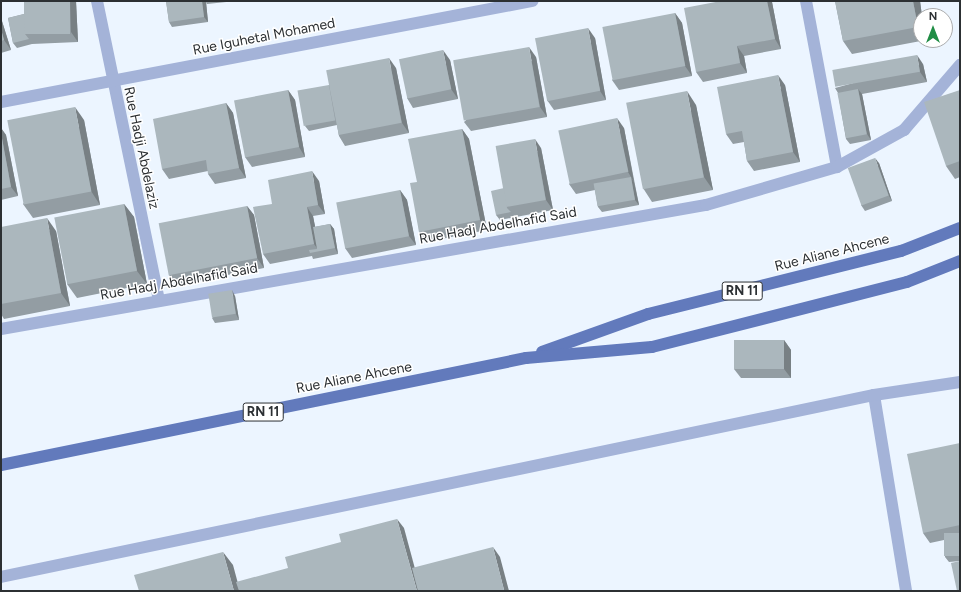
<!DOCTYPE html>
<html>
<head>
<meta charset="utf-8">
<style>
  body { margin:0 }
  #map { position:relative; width:961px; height:592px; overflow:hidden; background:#ecf5ff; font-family:Figtree,sans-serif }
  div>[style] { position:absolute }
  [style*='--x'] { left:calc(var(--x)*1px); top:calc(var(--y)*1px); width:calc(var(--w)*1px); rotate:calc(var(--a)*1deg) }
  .street>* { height:12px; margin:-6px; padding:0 6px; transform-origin:6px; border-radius:6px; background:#a4b3d8 }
  .primary>* { height:12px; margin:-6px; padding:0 6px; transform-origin:6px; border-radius:6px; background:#627abc }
  .wall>* { inset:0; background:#939da3 }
  .shaded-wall>* { inset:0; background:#788084 }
  .building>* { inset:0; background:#abb7bd; transform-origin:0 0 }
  span { translate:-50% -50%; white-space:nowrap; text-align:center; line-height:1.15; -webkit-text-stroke:3px #fff; paint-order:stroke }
  .shield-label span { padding:1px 3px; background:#fff; border:1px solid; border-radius:3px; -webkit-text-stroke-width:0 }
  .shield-label { font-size:13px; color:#2c3033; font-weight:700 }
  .street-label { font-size:14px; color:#2c3033 }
  .frame { position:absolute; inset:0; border:2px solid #2c3033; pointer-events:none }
  .north { position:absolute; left:913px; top:8px; width:40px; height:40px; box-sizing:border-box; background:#fff; border:1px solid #abacad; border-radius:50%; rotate:0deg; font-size:11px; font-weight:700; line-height:16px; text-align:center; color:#2c3033 }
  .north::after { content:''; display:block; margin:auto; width:14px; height:18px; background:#208d45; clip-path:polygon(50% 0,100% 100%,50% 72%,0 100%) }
</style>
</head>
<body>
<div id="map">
  <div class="street">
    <i style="--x:97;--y:1;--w:306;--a:78.3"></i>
    <i style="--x:806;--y:1;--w:169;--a:79.4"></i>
    <i style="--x:1;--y:102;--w:541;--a:-10.77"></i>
    <i style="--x:1;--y:329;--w:716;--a:-9.98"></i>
    <i style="--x:706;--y:205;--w:136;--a:-16.2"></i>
    <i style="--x:837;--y:167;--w:77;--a:-28.9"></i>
    <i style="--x:904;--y:130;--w:86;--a:-49.3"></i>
    <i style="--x:874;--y:395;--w:199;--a:80.7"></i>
    <i style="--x:1;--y:577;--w:892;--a:-11.78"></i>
    <i style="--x:874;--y:395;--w:87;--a:-8.6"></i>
  </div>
  <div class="primary">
    <i style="--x:542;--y:352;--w:113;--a:-19.7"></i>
    <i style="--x:648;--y:314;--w:261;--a:-14"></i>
    <i style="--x:901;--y:251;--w:63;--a:-21.3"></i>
    <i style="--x:1;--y:465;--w:536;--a:-11.52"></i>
    <i style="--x:526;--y:358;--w:126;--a:-5"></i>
    <i style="--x:652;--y:347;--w:263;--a:-14.3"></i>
    <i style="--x:907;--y:282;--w:57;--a:-21.6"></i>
  </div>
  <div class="wall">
    <i style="clip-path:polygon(76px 1px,78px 42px,32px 44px,17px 48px,13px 43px,8px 18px)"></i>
    <i style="clip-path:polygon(166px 1px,236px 1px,207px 4px,206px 2px,208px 22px,172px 27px,169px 22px)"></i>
    <i style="clip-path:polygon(721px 1px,771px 1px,772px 2px,781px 49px,744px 56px,747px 73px,703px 82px,696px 72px)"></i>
    <i style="clip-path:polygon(835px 1px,920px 1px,922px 16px,921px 16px,921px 40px,926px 40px,852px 54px,843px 41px)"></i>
    <i style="clip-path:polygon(675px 13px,682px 23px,692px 76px,619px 90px,612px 80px)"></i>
    <i style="clip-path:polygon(1px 18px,11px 50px,1px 53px)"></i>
    <i style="clip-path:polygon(595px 38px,606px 100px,554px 110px,547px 100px)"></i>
    <i style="clip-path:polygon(536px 57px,547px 117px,471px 131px,464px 122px)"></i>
    <i style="clip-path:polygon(450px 60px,458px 99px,413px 108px,407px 98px)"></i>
    <i style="clip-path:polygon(923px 64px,927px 82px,862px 94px,871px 140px,850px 144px,846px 139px,838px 93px,835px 88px)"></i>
    <i style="clip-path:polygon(396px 68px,409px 133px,345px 146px,339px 136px,337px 125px,309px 131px,305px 126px,329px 85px)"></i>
    <i style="clip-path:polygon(785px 85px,800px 162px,754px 171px,747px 161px,744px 142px,733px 144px,726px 134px)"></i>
    <i style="clip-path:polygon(288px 90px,295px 100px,305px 157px,252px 167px,245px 157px)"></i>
    <i style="clip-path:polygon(960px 90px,960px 177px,955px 179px,946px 166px)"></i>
    <i style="clip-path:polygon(226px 103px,233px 113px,246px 178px,215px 184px,208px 174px,208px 171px,169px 179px,162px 169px)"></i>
    <i style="clip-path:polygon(696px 105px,713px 190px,652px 202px,643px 188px)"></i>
    <i style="clip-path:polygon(84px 120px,100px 205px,33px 218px,23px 204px)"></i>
    <i style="clip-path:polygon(1px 128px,6px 135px,18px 196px,1px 200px)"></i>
    <i style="clip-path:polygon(624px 128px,639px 205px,602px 212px,598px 207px,595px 190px,576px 194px,569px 184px)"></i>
    <i style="clip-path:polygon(462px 129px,469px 139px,487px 230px,426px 242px,419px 232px,417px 182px)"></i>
    <i style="clip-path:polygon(541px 148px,553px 210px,500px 220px,496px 215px,504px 188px)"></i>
    <i style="clip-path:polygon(879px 163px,892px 201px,865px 211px,861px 205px)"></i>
    <i style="clip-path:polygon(319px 181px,325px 214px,313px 216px,315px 227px,330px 224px,334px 229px,338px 254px,313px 259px,312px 256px,270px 264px,263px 254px,272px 204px)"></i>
    <i style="clip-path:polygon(400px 190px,407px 200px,416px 245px,352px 258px,345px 248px)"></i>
    <i style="clip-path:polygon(124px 204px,134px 217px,147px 284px,77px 298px,67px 284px)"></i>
    <i style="clip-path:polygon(247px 206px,254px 215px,264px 268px,176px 285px,169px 275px)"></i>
    <i style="clip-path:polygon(1px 227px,56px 231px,70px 306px,4px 319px,1px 314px)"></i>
    <i style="clip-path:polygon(235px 296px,239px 320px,215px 323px,212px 318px)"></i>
    <i style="clip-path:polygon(784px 340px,791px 350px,791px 378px,741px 378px,734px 369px)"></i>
    <i style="clip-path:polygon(960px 443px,960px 561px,949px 562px,945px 557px,944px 540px,930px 543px,923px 533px)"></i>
  </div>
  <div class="shaded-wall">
    <i style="clip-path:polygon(70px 1px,76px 1px,78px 42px,71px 32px)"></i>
    <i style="clip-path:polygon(202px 1px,205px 1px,206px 2px,208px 22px,204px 17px)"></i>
    <i style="clip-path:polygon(767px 1px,771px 1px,772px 2px,781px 49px,775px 39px)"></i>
    <i style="clip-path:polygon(913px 1px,920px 1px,922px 16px,921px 16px,921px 31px,918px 27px)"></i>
    <i style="clip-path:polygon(675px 13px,682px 23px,692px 76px,685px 66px)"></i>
    <i style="clip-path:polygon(1px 18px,11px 50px,4px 40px,1px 29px)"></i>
    <i style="clip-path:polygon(588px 28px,595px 38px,606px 100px,600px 91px)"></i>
    <i style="clip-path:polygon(737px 46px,744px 56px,747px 73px,740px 63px)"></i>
    <i style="clip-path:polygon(529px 47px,536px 57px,547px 117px,540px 107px)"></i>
    <i style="clip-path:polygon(443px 50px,450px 60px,458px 99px,451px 89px)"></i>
    <i style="clip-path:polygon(917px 55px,923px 64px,927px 82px,920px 72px)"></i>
    <i style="clip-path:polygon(389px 58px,396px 68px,409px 133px,402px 123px)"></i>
    <i style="clip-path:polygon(778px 75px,785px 85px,800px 162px,793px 152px)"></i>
    <i style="clip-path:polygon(858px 89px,862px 94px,871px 140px,867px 134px)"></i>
    <i style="clip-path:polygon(288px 90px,295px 100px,305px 157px,299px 147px)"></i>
    <i style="clip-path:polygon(687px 91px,696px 105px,713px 190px,704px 177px)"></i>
    <i style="clip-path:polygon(226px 103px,233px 113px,246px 178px,239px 168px)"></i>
    <i style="clip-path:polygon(75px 107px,84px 120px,100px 205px,91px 191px)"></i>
    <i style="clip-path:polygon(617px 118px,624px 128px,634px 182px,628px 172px)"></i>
    <i style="clip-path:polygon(1px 128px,6px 135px,18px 196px,11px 187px,1px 133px)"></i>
    <i style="clip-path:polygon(462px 129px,469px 139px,487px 230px,480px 220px)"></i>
    <i style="clip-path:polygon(535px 139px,541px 148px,553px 210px,546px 200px)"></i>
    <i style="clip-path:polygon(875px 158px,879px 163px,892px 201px,889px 196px)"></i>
    <i style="clip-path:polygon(312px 171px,319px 181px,325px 214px,318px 205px)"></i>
    <i style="clip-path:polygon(631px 177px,634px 182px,639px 205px,635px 200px)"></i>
    <i style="clip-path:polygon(400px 190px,407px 200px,416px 245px,409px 236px)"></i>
    <i style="clip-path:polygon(124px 204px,134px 217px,147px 284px,137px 271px)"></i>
    <i style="clip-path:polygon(247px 206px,254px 215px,264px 268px,257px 258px)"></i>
    <i style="clip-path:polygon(307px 207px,313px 216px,320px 251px,319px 251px,314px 244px)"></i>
    <i style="clip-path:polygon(47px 218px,56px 231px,70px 306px,61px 293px)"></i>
    <i style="clip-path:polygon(330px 224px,334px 229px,338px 254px,335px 248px)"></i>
    <i style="clip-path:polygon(232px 290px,235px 296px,239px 320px,236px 314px)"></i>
    <i style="clip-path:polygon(784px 340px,791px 350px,791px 378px,784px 369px)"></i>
    <i style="clip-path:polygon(397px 519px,404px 528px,421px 591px,417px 591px)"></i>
    <i style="clip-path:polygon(493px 547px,500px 557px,509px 591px,505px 591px,504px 590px)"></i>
    <i style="clip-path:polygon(223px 552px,233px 565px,240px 591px,234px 591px)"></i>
  </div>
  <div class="building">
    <i style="left:24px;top:1px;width:46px;height:33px"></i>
    <i style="clip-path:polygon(166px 1px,202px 1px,204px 17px,169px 22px)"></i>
    <i style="clip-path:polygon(721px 1px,767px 1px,775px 39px,737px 46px,740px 63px,696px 72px,684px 8px)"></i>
    <i style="clip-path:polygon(835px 1px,913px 1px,918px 27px,843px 41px)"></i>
    <i style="left:675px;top:13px;width:54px;height:74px;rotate:79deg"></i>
    <i style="clip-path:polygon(24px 14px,25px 34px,29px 39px,13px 43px,8px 18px)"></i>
    <i style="left:588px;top:28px;width:64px;height:54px;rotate:79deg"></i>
    <i style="clip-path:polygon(1px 29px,4px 40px,1px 41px)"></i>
    <i style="left:529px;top:47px;width:61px;height:77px;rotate:80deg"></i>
    <i style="left:443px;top:50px;width:40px;height:45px;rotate:78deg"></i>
    <i style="left:917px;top:55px;width:17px;height:86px;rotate:80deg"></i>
    <i style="left:389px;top:58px;width:66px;height:64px;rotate:79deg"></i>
    <i style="clip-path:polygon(778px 75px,793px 152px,747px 161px,742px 131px,726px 134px,717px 87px)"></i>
    <i style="left:329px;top:85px;width:36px;height:32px;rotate:80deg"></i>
    <i style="left:858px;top:89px;width:46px;height:21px;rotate:79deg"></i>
    <i style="left:288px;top:90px;width:58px;height:55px;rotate:79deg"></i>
    <i style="clip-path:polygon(960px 90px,960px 161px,946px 166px,924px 102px)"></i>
    <i style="left:687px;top:91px;width:88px;height:62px;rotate:79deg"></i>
    <i style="clip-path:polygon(226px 103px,239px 168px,208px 174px,206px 160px,162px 169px,153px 119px)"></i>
    <i style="left:75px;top:107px;width:86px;height:69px;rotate:79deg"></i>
    <i style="left:617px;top:118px;width:55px;height:60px;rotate:78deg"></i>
    <i style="clip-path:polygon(462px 129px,480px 220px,419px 232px,410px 183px,417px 182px,408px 139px)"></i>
    <i style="clip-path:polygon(1px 133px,11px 187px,1px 189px)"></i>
    <i style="left:535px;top:139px;width:62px;height:40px;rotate:80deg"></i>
    <i style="left:875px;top:158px;width:40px;height:29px;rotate:70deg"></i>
    <i style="clip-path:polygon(312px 171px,318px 205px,307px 207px,314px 244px,263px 254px,253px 207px,272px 204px,268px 180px)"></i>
    <i style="left:631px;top:177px;width:23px;height:38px;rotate:80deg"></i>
    <i style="clip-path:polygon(504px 188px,507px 208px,511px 212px,496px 215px,491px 191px)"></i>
    <i style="left:400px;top:190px;width:47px;height:65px;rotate:79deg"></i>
    <i style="left:124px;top:204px;width:68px;height:71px;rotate:79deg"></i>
    <i style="left:247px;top:206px;width:53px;height:90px;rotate:79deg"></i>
    <i style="clip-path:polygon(47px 218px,61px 293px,1px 304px,1px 227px)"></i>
    <i style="clip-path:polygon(330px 224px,335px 248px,310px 253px,309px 250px,317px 249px,313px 227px)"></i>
    <i style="left:232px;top:290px;width:24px;height:24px;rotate:81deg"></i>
    <i style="left:784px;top:340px;width:29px;height:50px;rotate:90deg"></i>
    <i style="clip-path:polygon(960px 443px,960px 525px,923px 533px,907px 454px)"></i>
    <i style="clip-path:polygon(397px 519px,417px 591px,239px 591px,236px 582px,288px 568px,285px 557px,341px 542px,339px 534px)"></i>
    <i style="left:960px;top:533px;width:23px;height:16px;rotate:90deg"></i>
    <i style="clip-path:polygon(493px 547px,504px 590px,501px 591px,418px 591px,412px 568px)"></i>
    <i style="clip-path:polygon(223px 552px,234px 591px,139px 591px,134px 575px)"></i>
    <i style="clip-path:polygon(960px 561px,960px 591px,957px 591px,951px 563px)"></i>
  </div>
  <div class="shield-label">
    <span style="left:742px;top:291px">RN 11</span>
    <span style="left:263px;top:412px">RN 11</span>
  </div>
  <div class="street-label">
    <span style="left:264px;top:37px;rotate:-11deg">Rue Iguhetal Mohamed</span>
    <span style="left:141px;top:148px;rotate:78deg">Rue Hadji Abdelaziz</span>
    <span style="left:498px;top:226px;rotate:-10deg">Rue Hadj Abdelhafid Said</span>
    <span style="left:832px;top:253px;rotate:-14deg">Rue Aliane Ahcene</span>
    <span style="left:179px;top:282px;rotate:-10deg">Rue Hadj Abdelhafid Said</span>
    <span style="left:354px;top:378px;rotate:-11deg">Rue Aliane Ahcene</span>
  </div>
  <div class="frame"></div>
  <div class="north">N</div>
</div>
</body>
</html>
